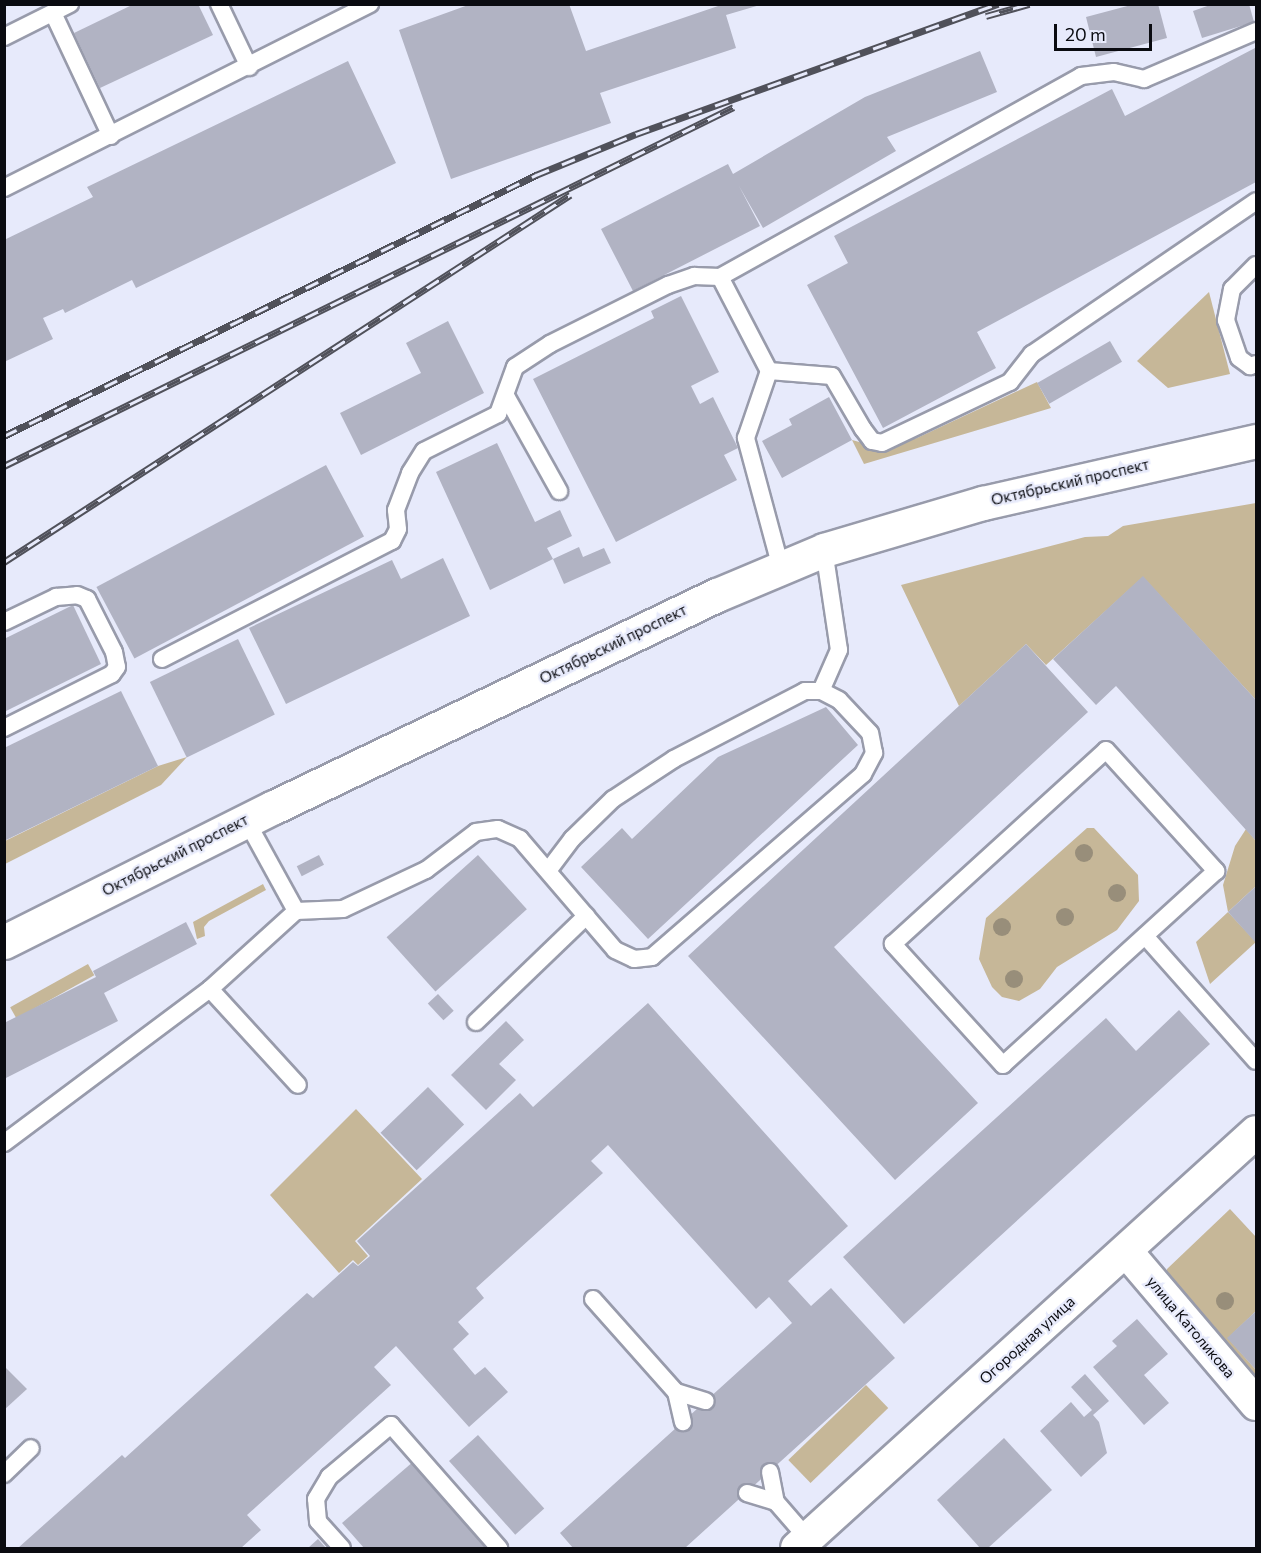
<!DOCTYPE html>
<html>
<head>
<meta charset="utf-8">
<style>
  body { margin:0 }
  #map { position:relative; width:1261px; height:1553px; overflow:hidden; background:#e7eafb; font-family:Commissioner,sans-serif }
  div>[style] { position:absolute }
  [style*='--x'] { left:calc(var(--x)*1px); top:calc(var(--y)*1px); width:calc(var(--w)*1px); rotate:calc(var(--a)*1deg) }
  .green>* { inset:0; background:#c6b798; transform-origin:0 0 }
  .building>* { inset:0; background:#b1b3c3; transform-origin:0 0 }
  .roads { filter:drop-shadow(2px 0 #989bab) drop-shadow(-2px 0 #989bab) drop-shadow(0 2px #989bab) drop-shadow(0 -2px #989bab) }
  .service>* { height:16px; margin:-8px; padding:0 8px; transform-origin:8px; border-radius:8px; background:#fff }
  .minor>* { height:32px; margin:-16px; padding:0 16px; transform-origin:16px; border-radius:16px; background:#fff }
  .primary>* { height:33px; margin:-16.5px; padding:0 16.5px; transform-origin:16.5px; border-radius:16.5px; background:#fff }
  .rail>* { height:7px; margin-top:-3.5px; transform-origin:0; background:repeating-linear-gradient(90deg,#e7eafb 0 14px,#50515a 0 28px); box-sizing:border-box; border-block:2px solid #50515a }
  .trees>* { width:18px; height:18px; margin:-9px; border-radius:50%; background:#988e7a }
  span { translate:-50% -50%; white-space:nowrap; text-align:center; line-height:1.15; -webkit-text-stroke:4.5px #e7eafb; paint-order:stroke }
  .street-label { font-size:15px; color:#0a0b10 }
  .frame { position:absolute; inset:0; border:6px solid #0a0b10; pointer-events:none }
  .scale { position:absolute; left:1054px; top:24px; width:98px; height:27px; box-sizing:border-box; border:3px solid #0a0b10; border-top:0; padding-left:8px; font-size:18px; line-height:21px; white-space:nowrap; color:#0a0b10; -webkit-text-stroke:4px #e7eafb; paint-order:stroke }
</style>
</head>
<body>
<div id="map">
  <div class="green">
    <i style="clip-path:polygon(1209px 292px,1230px 374px,1168px 388px,1137px 361px)"></i>
    <i style="clip-path:polygon(1037px 382px,1051px 408px,864px 464px,852px 440px,881px 448px,917px 438px)"></i>
    <i style="clip-path:polygon(1256px 503px,1256px 700px,1143px 577px,1046px 665px,1026px 644px,959px 706px,901px 585px,1085px 537px,1108px 536px,1123px 526px)"></i>
    <i style="clip-path:polygon(187px 757px,161px 785px,5px 864px,5px 841px,158px 766px)"></i>
    <i style="clip-path:polygon(1087px 828px,1094px 828px,1138px 875px,1139px 901px,1117px 930px,1057px 967px,1040px 989px,1019px 1001px,1002px 997px,992px 987px,979px 959px,986px 918px)"></i>
    <i style="clip-path:polygon(1246px 829px,1256px 841px,1256px 886px,1228px 912px,1256px 942px,1210px 984px,1196px 942px,1228px 912px,1223px 885px,1235px 846px)"></i>
    <i style="clip-path:polygon(263px 884px,266px 890px,209px 921px,204px 927px,205px 936px,197px 939px,193px 922px)"></i>
    <i style="left:88px;top:964px;width:13px;height:89px;rotate:61deg"></i>
    <i style="clip-path:polygon(356px 1109px,422px 1179px,355px 1241px,368px 1256px,358px 1265px,353px 1260px,339px 1273px,270px 1195px)"></i>
    <i style="clip-path:polygon(1230px 1209px,1256px 1237px,1256px 1311px,1228px 1338px,1256px 1370px,1256px 1381px,1166px 1275px,1167px 1269px)"></i>
    <i style="left:866px;top:1385px;width:32px;height:108px;rotate:46deg"></i>
  </div>
  <div class="building">
    <i style="clip-path:polygon(134px 4px,198px 4px,213px 35px,100px 88px,74px 33px)"></i>
    <i style="clip-path:polygon(471px 4px,569px 4px,586px 51px,724px 4px,760px 5px,726px 15px,736px 48px,600px 93px,611px 123px,451px 179px,399px 30px)"></i>
    <i style="clip-path:polygon(1135px 4px,1158px 4px,1167px 38px,1096px 57px,1086px 17px)"></i>
    <i style="clip-path:polygon(1213px 4px,1249px 4px,1254px 22px,1202px 38px,1193px 11px)"></i>
    <i style="clip-path:polygon(1255px 48px,1256px 182px,977px 332px,996px 368px,883px 428px,807px 285px,848px 263px,834px 236px,1112px 89px,1125px 116px)"></i>
    <i style="clip-path:polygon(980px 51px,997px 92px,887px 137px,896px 151px,763px 228px,739px 186px,760px 226px,633px 291px,601px 229px,728px 164px,733px 174px,865px 97px)"></i>
    <i style="clip-path:polygon(348px 61px,396px 163px,136px 288px,132px 280px,65px 313px,63px 309px,43px 318px,53px 339px,4px 362px,4px 240px,93px 197px,87px 187px)"></i>
    <i style="clip-path:polygon(681px 296px,719px 372px,691px 386px,700px 404px,713px 397px,738px 448px,724px 455px,737px 480px,616px 542px,533px 379px,654px 318px,651px 311px)"></i>
    <i style="clip-path:polygon(448px 321px,484px 393px,361px 455px,340px 413px,421px 373px,406px 343px)"></i>
    <i style="left:1110px;top:341px;width:24px;height:84px;rotate:60deg"></i>
    <i style="clip-path:polygon(829px 397px,852px 440px,782px 478px,762px 441px,792px 425px,789px 419px)"></i>
    <i style="clip-path:polygon(497px 443px,535px 522px,560px 510px,572px 536px,547px 548px,553px 559px,490px 590px,436px 472px)"></i>
    <i style="left:326px;top:465px;width:81px;height:260px;rotate:62deg"></i>
    <i style="clip-path:polygon(579px 547px,583px 557px,604px 548px,611px 563px,564px 584px,553px 559px)"></i>
    <i style="clip-path:polygon(443px 558px,470px 616px,286px 704px,249px 628px,392px 560px,401px 579px)"></i>
    <i style="clip-path:polygon(1143px 576px,1256px 700px,1256px 841px,1116px 686px,1096px 705px,1053px 659px)"></i>
    <i style="clip-path:polygon(73px 605px,101px 664px,4px 712px,4px 639px)"></i>
    <i style="left:238px;top:639px;width:84px;height:98px;rotate:64deg"></i>
    <i style="clip-path:polygon(1026px 644px,1088px 712px,834px 947px,978px 1103px,895px 1180px,688px 956px)"></i>
    <i style="clip-path:polygon(121px 691px,158px 766px,4px 841px,4px 748px)"></i>
    <i style="clip-path:polygon(826px 707px,858px 745px,648px 939px,581px 867px,622px 828px,632px 839px,718px 757px)"></i>
    <i style="left:319px;top:855px;width:11px;height:25px;rotate:63deg"></i>
    <i style="left:478px;top:855px;width:73px;height:123px;rotate:48deg"></i>
    <i style="clip-path:polygon(1256px 886px,1256px 943px,1228px 912px)"></i>
    <i style="clip-path:polygon(186px 922px,197px 944px,104px 993px,118px 1021px,4px 1079px,4px 1023px,96px 977px,93px 971px)"></i>
    <i style="left:438px;top:994px;width:23px;height:14px;rotate:47deg"></i>
    <i style="clip-path:polygon(648px 1003px,848px 1226px,788px 1281px,811px 1306px,831px 1288px,895px 1358px,685px 1548px,573px 1548px,560px 1533px,792px 1323px,769px 1297px,756px 1309px,608px 1145px,591px 1161px,603px 1173px,476px 1288px,484px 1298px,458px 1322px,469px 1334px,453px 1349px,475px 1375px,485px 1367px,508px 1392px,469px 1427px,396px 1346px,374px 1367px,391px 1385px,247px 1515px,261px 1530px,241px 1548px,18px 1548px,122px 1455px,125px 1458px,307px 1293px,313px 1298px,353px 1262px,358px 1266px,370px 1256px,357px 1241px,520px 1093px,533px 1107px)"></i>
    <i style="clip-path:polygon(1179px 1010px,1210px 1044px,904px 1324px,843px 1257px,1106px 1018px,1136px 1051px)"></i>
    <i style="clip-path:polygon(506px 1021px,524px 1040px,499px 1064px,516px 1080px,486px 1110px,451px 1075px)"></i>
    <i style="left:428px;top:1087px;width:52px;height:66px;rotate:46deg"></i>
    <i style="clip-path:polygon(1256px 1311px,1256px 1370px,1227px 1338px)"></i>
    <i style="clip-path:polygon(1137px 1319px,1168px 1354px,1144px 1375px,1169px 1403px,1144px 1425px,1093px 1367px,1117px 1346px,1112px 1341px)"></i>
    <i style="clip-path:polygon(4px 1366px,27px 1389px,4px 1410px)"></i>
    <i style="clip-path:polygon(1085px 1374px,1109px 1401px,1093px 1415px,1099px 1422px,1107px 1453px,1081px 1477px,1040px 1431px,1071px 1402px,1084px 1417px,1092px 1410px,1071px 1387px)"></i>
    <i style="left:478px;top:1435px;width:99px;height:39px;rotate:48deg"></i>
    <i style="clip-path:polygon(1004px 1438px,1052px 1490px,988px 1548px,980px 1548px,937px 1500px)"></i>
    <i style="clip-path:polygon(414px 1461px,490px 1548px,364px 1548px,342px 1523px)"></i>
    <i style="clip-path:polygon(318px 1539px,326px 1548px,308px 1548px)"></i>
  </div>
  <div class="roads">
    <div class="service">
      <i style="--x:219;--y:4;--w:70;--a:64.5"></i>
      <i style="--x:53;--y:13;--w:136;--a:64.8"></i>
      <i style="--x:4;--y:37;--w:74;--a:-26.6"></i>
      <i style="--x:4;--y:188;--w:410;--a:-26.7"></i>
      <i style="--x:1256;--y:265;--w:34;--a:135"></i>
      <i style="--x:1232;--y:289;--w:32;--a:101"></i>
      <i style="--x:1226;--y:320;--w:40;--a:71.1"></i>
      <i style="--x:1239;--y:358;--w:14;--a:36"></i>
      <i style="--x:1250;--y:366;--w:6;--a:-18"></i>
      <i style="--x:769;--y:371;--w:63;--a:4.5"></i>
      <i style="--x:832;--y:376;--w:61;--a:59.7"></i>
      <i style="--x:863;--y:429;--w:15;--a:53"></i>
      <i style="--x:872;--y:441;--w:10;--a:11"></i>
      <i style="--x:882;--y:443;--w:142;--a:-25.5"></i>
      <i style="--x:1010;--y:382;--w:36;--a:-52"></i>
      <i style="--x:1032;--y:354;--w:271;--a:-34.3"></i>
      <i style="--x:506;--y:396;--w:109;--a:60.8"></i>
      <i style="--x:781;--y:568;--w:135;--a:-105.1"></i>
      <i style="--x:746;--y:438;--w:71;--a:-71.1"></i>
      <i style="--x:769;--y:371;--w:106;--a:-117.5"></i>
      <i style="--x:720;--y:277;--w:413;--a:-29.1"></i>
      <i style="--x:1081;--y:76;--w:33;--a:-7"></i>
      <i style="--x:1114;--y:72;--w:31;--a:13"></i>
      <i style="--x:1144;--y:79;--w:122;--a:-23.2"></i>
      <i style="--x:4;--y:622;--w:58;--a:-25.7"></i>
      <i style="--x:56;--y:597;--w:21;--a:-5"></i>
      <i style="--x:77;--y:595;--w:11;--a:22"></i>
      <i style="--x:87;--y:599;--w:59;--a:63"></i>
      <i style="--x:114;--y:652;--w:15;--a:79"></i>
      <i style="--x:117;--y:667;--w:9;--a:126"></i>
      <i style="--x:112;--y:674;--w:121;--a:153.4"></i>
      <i style="--x:162;--y:659;--w:259;--a:-27.2"></i>
      <i style="--x:392;--y:541;--w:13;--a:-63"></i>
      <i style="--x:398;--y:529;--w:19;--a:-96"></i>
      <i style="--x:396;--y:510;--w:40;--a:-69"></i>
      <i style="--x:410;--y:473;--w:26;--a:-58"></i>
      <i style="--x:424;--y:451;--w:83;--a:-26.6"></i>
      <i style="--x:498;--y:414;--w:50;--a:-70.1"></i>
      <i style="--x:515;--y:367;--w:42;--a:-33.3"></i>
      <i style="--x:550;--y:344;--w:132;--a:-26.6"></i>
      <i style="--x:668;--y:285;--w:28;--a:-19"></i>
      <i style="--x:694;--y:276;--w:26;--a:2"></i>
      <i style="--x:821;--y:691;--w:45;--a:-66.3"></i>
      <i style="--x:839;--y:650;--w:101;--a:-98.5"></i>
      <i style="--x:1106;--y:750;--w:164;--a:47.7"></i>
      <i style="--x:1216;--y:871;--w:288;--a:137.7"></i>
      <i style="--x:1003;--y:1065;--w:164;--a:-132.3"></i>
      <i style="--x:893;--y:944;--w:288;--a:-42.3"></i>
      <i style="--x:246;--y:820;--w:104;--a:61.2"></i>
      <i style="--x:1145;--y:936;--w:167;--a:48.4"></i>
      <i style="--x:210;--y:989;--w:130;--a:47.5"></i>
      <i style="--x:476;--y:1022;--w:153;--a:-43.9"></i>
      <i style="--x:4;--y:1143;--w:257;--a:-36.8"></i>
      <i style="--x:210;--y:989;--w:116;--a:-42.2"></i>
      <i style="--x:296;--y:911;--w:47;--a:-2.4"></i>
      <i style="--x:343;--y:909;--w:92;--a:-25.2"></i>
      <i style="--x:426;--y:870;--w:63;--a:-37.2"></i>
      <i style="--x:476;--y:832;--w:22;--a:-8"></i>
      <i style="--x:498;--y:829;--w:24;--a:24"></i>
      <i style="--x:520;--y:839;--w:146;--a:49.4"></i>
      <i style="--x:615;--y:950;--w:21;--a:25"></i>
      <i style="--x:634;--y:959;--w:18;--a:-6"></i>
      <i style="--x:652;--y:957;--w:279;--a:-40.9"></i>
      <i style="--x:863;--y:774;--w:24;--a:-62"></i>
      <i style="--x:874;--y:753;--w:20;--a:-101"></i>
      <i style="--x:870;--y:733;--w:45;--a:-133.2"></i>
      <i style="--x:839;--y:700;--w:20;--a:-153"></i>
      <i style="--x:821;--y:691;--w:16;--a:180"></i>
      <i style="--x:805;--y:691;--w:148;--a:152.6"></i>
      <i style="--x:674;--y:759;--w:73;--a:146.7"></i>
      <i style="--x:613;--y:799;--w:57;--a:135.7"></i>
      <i style="--x:572;--y:839;--w:39;--a:127"></i>
      <i style="--x:593;--y:1299;--w:125;--a:48.3"></i>
      <i style="--x:676;--y:1392;--w:31;--a:77"></i>
      <i style="--x:676;--y:1392;--w:31;--a:17"></i>
      <i style="--x:770;--y:1472;--w:31;--a:79"></i>
      <i style="--x:776;--y:1502;--w:49;--a:49.1"></i>
      <i style="--x:4;--y:1474;--w:37;--a:-44"></i>
      <i style="--x:747;--y:1493;--w:30;--a:17"></i>
      <i style="--x:342;--y:1548;--w:36;--a:-132"></i>
      <i style="--x:318;--y:1521;--w:22;--a:-95"></i>
      <i style="--x:316;--y:1499;--w:26;--a:-59"></i>
      <i style="--x:329;--y:1477;--w:81;--a:-40"></i>
      <i style="--x:391;--y:1425;--w:164;--a:48.7"></i>
    </div>
    <div class="minor">
      <i style="--x:1126;--y:1251;--w:201;--a:49.6"></i>
      <i style="--x:797;--y:1548;--w:619;--a:-42.19"></i>
    </div>
    <div class="primary">
      <i style="--x:4;--y:942;--w:302;--a:-26.6"></i>
      <i style="--x:274;--y:807;--w:491;--a:-25.6"></i>
      <i style="--x:717;--y:595;--w:116;--a:-22.8"></i>
      <i style="--x:824;--y:550;--w:166;--a:-16.5"></i>
      <i style="--x:983;--y:503;--w:280;--a:-12.8"></i>
    </div>
  </div>
  <div class="rail">
    <i style="--x:986;--y:16;--w:45;--a:-15.6"></i>
    <i style="--x:4;--y:436;--w:593;--a:-26.13"></i>
    <i style="--x:536;--y:175;--w:108;--a:-22.3"></i>
    <i style="--x:636;--y:134;--w:385;--a:-19.8"></i>
    <i style="--x:4;--y:466;--w:813;--a:-26.19"></i>
    <i style="--x:4;--y:562;--w:675;--a:-32.96"></i>
  </div>
  <div class="trees">
    <i style="left:1084px;top:853px"></i>
    <i style="left:1117px;top:893px"></i>
    <i style="left:1065px;top:917px"></i>
    <i style="left:1002px;top:927px"></i>
    <i style="left:1014px;top:979px"></i>
    <i style="left:1225px;top:1301px"></i>
  </div>
  <div class="street-label">
    <span style="left:1070px;top:482px;rotate:-13deg">Октябрьский проспект</span>
    <span style="left:613px;top:644px;rotate:-26deg">Октябрьский проспект</span>
    <span style="left:175px;top:855px;rotate:-27deg">Октябрьский проспект</span>
    <span style="left:1191px;top:1327px;rotate:50deg">улица Католикова</span>
    <span style="left:1027px;top:1340px;rotate:-42deg">Огородная улица</span>
  </div>
  <div class="frame"></div>
  <div class="scale">20 m</div>
</div>
</body>
</html>
